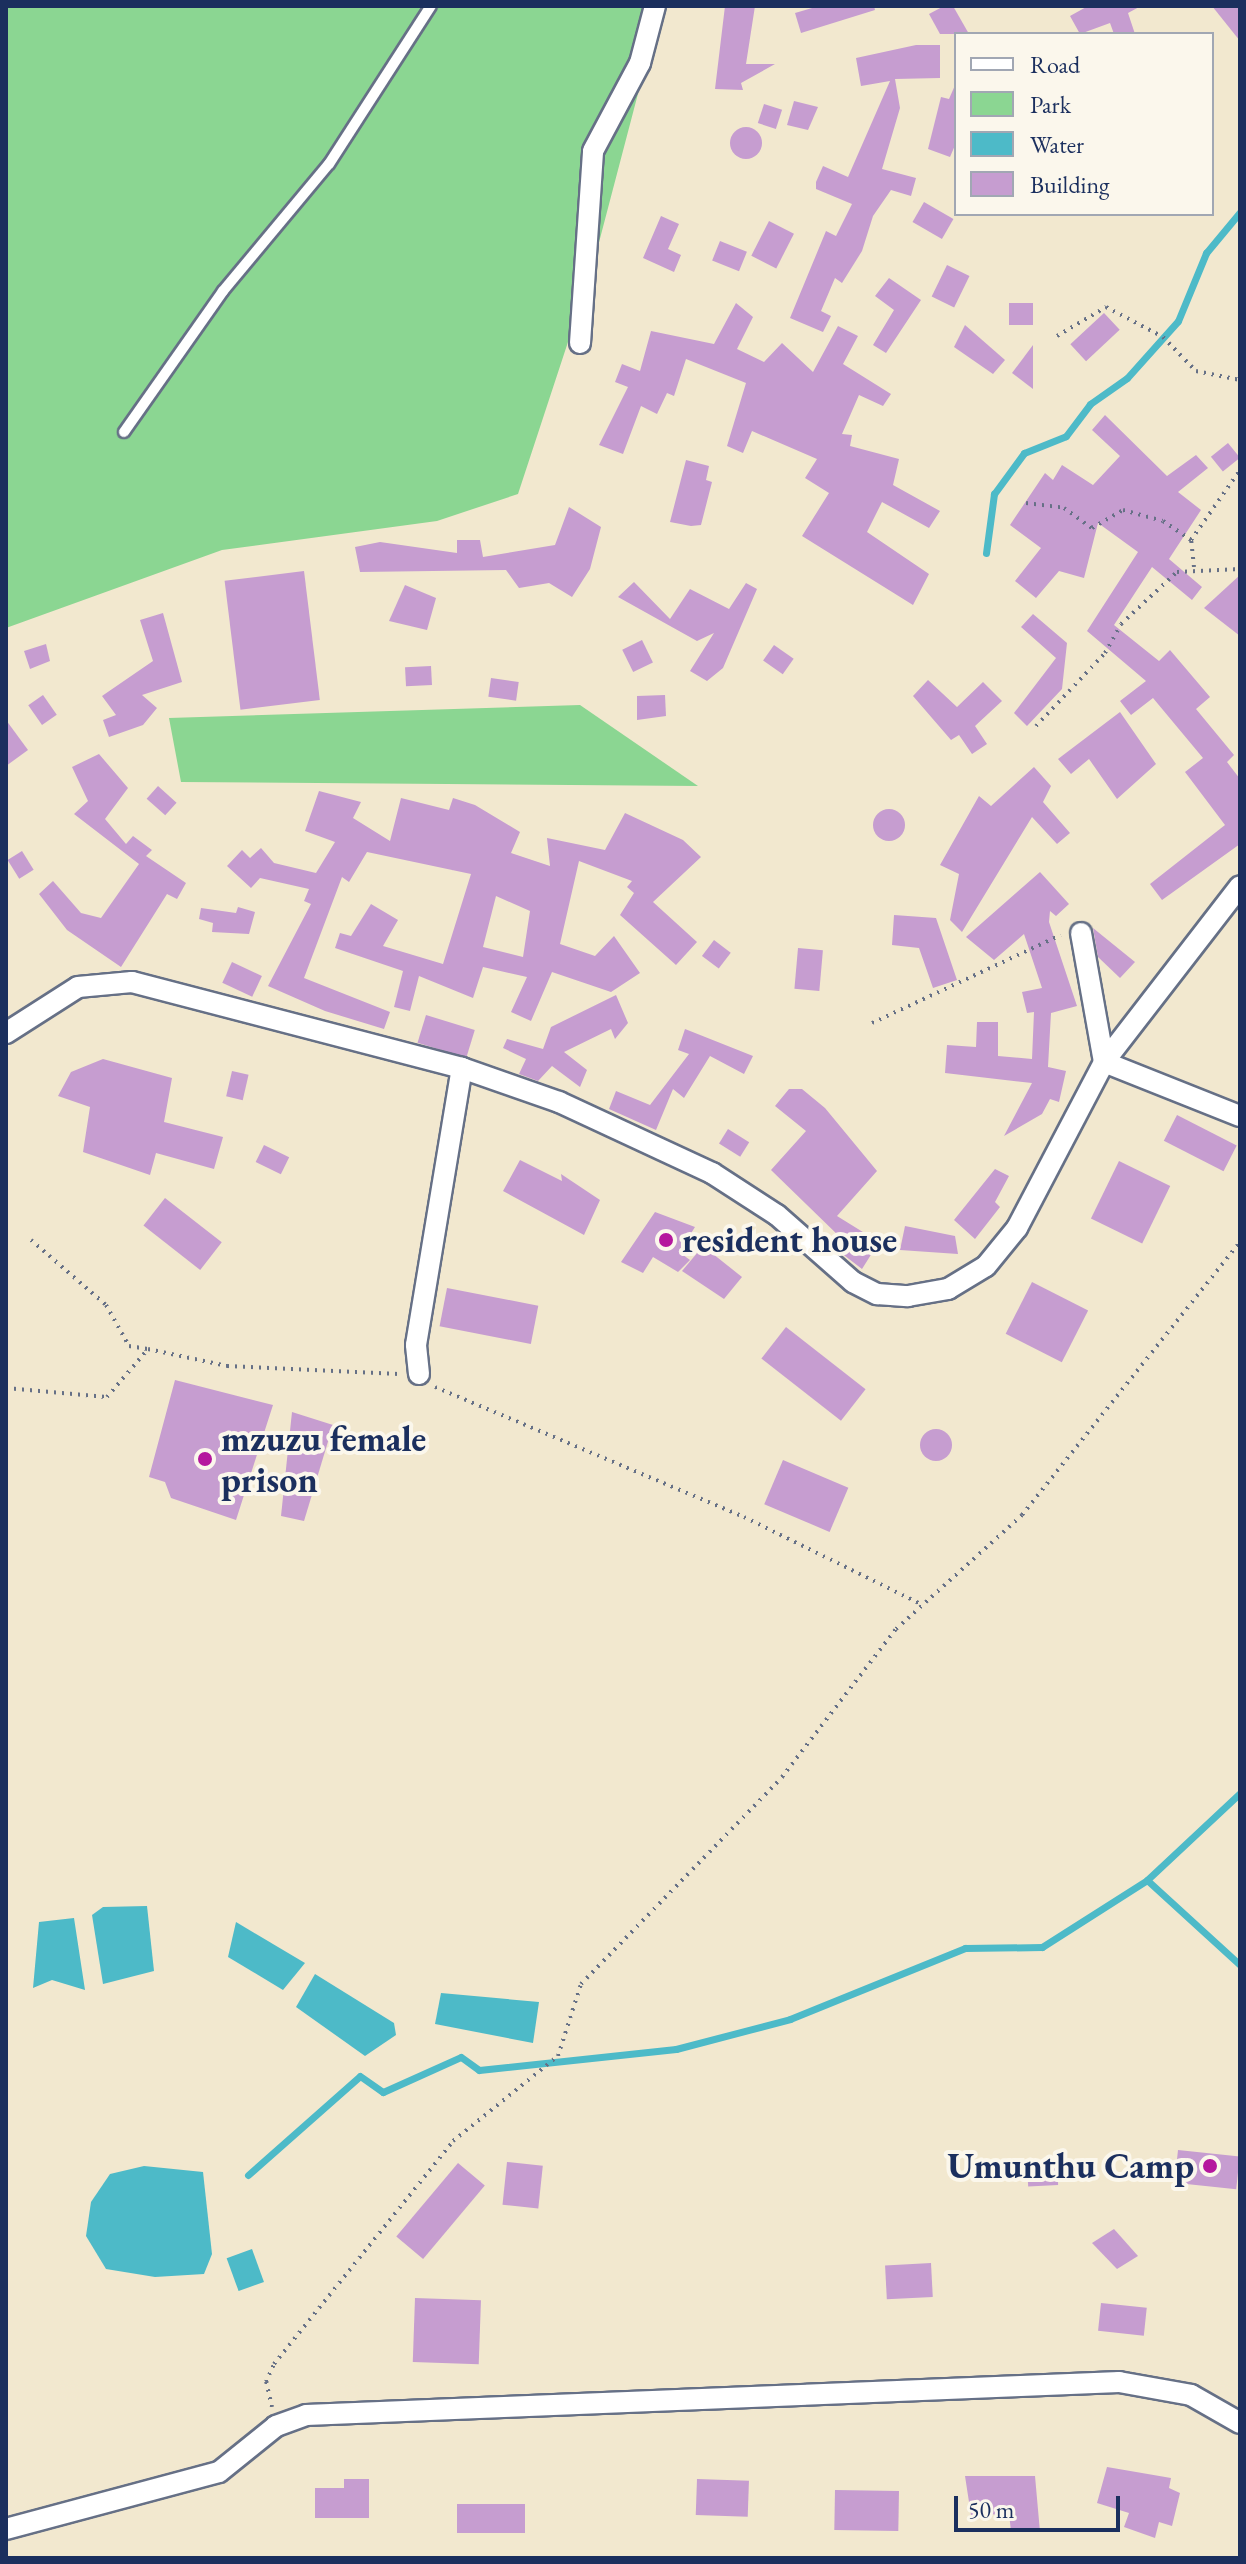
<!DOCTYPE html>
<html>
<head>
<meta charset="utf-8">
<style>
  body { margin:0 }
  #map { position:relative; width:1246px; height:2564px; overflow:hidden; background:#f2e8cf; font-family:"EB Garamond",serif }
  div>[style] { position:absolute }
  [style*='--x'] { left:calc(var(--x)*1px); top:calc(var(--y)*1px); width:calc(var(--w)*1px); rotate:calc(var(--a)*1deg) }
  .green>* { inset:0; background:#8bd692 }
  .water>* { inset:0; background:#4dbac8; transform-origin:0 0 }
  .stream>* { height:7px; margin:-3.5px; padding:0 3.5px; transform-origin:3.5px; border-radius:3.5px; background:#4dbac8 }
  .building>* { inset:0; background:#c69dd0; transform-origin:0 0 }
  .round { border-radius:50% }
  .path>* { height:4px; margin-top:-2px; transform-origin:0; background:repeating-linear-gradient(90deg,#667086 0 2px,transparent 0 8px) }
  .roads { filter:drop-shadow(2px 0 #667086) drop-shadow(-2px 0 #667086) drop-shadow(0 2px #667086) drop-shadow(0 -2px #667086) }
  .lane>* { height:10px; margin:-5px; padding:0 5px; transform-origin:5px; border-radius:5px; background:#fff }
  .street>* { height:20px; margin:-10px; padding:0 10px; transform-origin:10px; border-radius:10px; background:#fff }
  .dots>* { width:22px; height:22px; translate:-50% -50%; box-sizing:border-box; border:4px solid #fbf7ec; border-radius:50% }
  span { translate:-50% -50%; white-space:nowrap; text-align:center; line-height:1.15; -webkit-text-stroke:8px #fbf7ec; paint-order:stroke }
  .poi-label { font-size:36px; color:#1b2f5e; font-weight:700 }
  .left { translate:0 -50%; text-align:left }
  .right { translate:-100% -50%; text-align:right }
  .frame { position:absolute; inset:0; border:8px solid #1b2f5e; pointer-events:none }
  .legend { position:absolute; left:954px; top:32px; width:260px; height:184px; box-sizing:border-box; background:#fbf7ec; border:2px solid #a1a7b3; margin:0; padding:10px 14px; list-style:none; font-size:24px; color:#1b2f5e }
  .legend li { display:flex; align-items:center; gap:16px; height:40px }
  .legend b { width:40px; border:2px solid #a1a7b3 }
  .scale { position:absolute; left:954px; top:2496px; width:166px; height:36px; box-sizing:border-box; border:4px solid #1b2f5e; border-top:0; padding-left:10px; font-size:24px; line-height:28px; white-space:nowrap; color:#1b2f5e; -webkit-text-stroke:6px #fbf7ec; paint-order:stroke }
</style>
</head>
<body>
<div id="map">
  <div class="green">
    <i style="clip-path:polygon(6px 6px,661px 6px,592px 269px,518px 494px,437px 521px,222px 550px,6px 628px)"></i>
    <i style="clip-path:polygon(580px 705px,698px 786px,181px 782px,169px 718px)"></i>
  </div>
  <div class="water">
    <i style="clip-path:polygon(147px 1906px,154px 1971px,103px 1984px,92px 1915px,103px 1907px)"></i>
    <i style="clip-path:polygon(74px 1918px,85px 1990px,52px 1980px,33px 1988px,39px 1922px)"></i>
    <i style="clip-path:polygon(236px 1922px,305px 1963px,283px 1990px,228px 1957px)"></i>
    <i style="clip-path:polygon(315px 1974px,394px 2023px,396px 2035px,365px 2056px,296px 2007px)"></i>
    <i style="clip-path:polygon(441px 1993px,539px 2002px,533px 2043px,435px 2024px)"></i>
    <i style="clip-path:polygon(144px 2166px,203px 2172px,212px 2254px,204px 2274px,155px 2277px,106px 2269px,86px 2236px,91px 2202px,110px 2174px)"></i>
    <i style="left:252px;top:2249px;width:35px;height:27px;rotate:70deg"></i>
  </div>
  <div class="stream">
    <i style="--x:986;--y:553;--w:60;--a:-82.3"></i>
    <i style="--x:994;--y:494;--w:51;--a:-53.8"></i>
    <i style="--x:1024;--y:453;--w:45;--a:-22"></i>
    <i style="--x:1066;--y:436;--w:40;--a:-53"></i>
    <i style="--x:1090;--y:404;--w:45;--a:-35.1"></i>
    <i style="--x:1127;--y:378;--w:76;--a:-48.2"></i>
    <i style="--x:1178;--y:321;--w:74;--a:-67.6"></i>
    <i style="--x:1206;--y:253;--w:53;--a:-50.3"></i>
    <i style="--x:1147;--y:1880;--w:126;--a:42.4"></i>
    <i style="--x:248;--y:2175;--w:149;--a:-41.5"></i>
    <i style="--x:360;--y:2076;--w:28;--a:35"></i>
    <i style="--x:383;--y:2092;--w:85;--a:-24.2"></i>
    <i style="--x:461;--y:2057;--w:22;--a:36"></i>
    <i style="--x:479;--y:2070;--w:198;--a:-6.1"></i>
    <i style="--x:676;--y:2049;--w:118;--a:-14.7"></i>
    <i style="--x:790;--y:2019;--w:189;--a:-22.1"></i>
    <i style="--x:965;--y:1948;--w:77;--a:-0.7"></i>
    <i style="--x:1042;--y:1947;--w:125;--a:-32.5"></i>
    <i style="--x:1147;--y:1880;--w:127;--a:-43.1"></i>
  </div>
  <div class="building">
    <i style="clip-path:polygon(725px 6px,755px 6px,746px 64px,775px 64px,741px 83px,743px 90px,715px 89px)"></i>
    <i style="clip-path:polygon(819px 6px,874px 6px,875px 10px,801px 33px,795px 13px)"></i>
    <i style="clip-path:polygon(944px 6px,953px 6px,969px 34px,940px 34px,929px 14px)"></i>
    <i style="clip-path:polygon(1088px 6px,1141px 6px,1128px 13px,1135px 34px,1114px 34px,1110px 23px,1080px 34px,1070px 16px)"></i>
    <i style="clip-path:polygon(1212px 6px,1240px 6px,1240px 41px)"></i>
    <i style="clip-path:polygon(916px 45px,940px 45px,940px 78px,895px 79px,900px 108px,882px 169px,916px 178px,911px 196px,891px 190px,873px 216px,862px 251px,842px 283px,835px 278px,821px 311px,831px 316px,823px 332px,790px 318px,826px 231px,836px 236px,852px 204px,816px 189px,816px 182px,823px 166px,848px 177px,890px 81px,861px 86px,856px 58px)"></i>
    <i style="clip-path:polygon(956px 83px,956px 143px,950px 157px,928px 149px,941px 97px,949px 99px)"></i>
    <i style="clip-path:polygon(794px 101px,818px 107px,808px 130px,787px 125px)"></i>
    <i style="left:764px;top:104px;width:19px;height:20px;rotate:18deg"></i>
    <i class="round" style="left:730px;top:127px;width:32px;height:32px"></i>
    <i style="left:924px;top:202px;width:34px;height:23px;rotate:30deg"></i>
    <i style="clip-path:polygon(661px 216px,679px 224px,668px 249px,681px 255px,674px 272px,643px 258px)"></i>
    <i style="left:769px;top:221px;width:28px;height:39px;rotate:27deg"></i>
    <i style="left:720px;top:241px;width:29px;height:21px;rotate:22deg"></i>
    <i style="left:947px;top:265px;width:25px;height:35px;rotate:26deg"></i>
    <i style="clip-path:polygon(889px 278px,921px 300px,886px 353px,873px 345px,894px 310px,875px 296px)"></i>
    <i style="clip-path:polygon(736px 303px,753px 317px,737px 349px,764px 362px,782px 343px,813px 372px,838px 326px,858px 336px,843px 364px,891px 394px,883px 406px,859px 395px,842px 434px,852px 435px,850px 446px,899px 459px,893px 485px,940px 511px,929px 528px,882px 502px,867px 532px,929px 574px,913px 605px,802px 536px,829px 493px,805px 478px,817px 459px,752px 431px,743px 453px,727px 446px,746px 383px,686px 359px,674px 396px,667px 393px,657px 414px,641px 406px,623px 454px,599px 445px,628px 387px,615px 382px,622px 364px,640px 371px,651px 331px,714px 344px)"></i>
    <i style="left:1009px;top:303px;width:24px;height:22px"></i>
    <i style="left:1104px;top:313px;width:23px;height:46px;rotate:47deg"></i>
    <i style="clip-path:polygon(965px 325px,1005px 360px,993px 374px,954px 347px)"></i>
    <i style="clip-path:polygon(1033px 345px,1033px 389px,1012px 373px)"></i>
    <i style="clip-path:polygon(1105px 415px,1167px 476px,1196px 455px,1208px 468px,1178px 492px,1201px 510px,1169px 559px,1202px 587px,1192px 600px,1152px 567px,1114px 625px,1159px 661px,1170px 650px,1210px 697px,1196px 709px,1234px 755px,1227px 762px,1240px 779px,1240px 844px,1162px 900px,1150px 884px,1225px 825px,1185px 772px,1203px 758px,1153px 698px,1131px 715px,1120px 701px,1146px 681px,1087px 631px,1138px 552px,1098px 523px,1084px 578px,1059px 571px,1036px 598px,1015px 581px,1041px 548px,1010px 525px,1045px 473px,1053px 480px,1062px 465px,1093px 485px,1120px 456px,1092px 430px)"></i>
    <i style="left:1228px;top:443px;width:19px;height:22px;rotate:51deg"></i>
    <i style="clip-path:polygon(686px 460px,709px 466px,706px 480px,712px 482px,701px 525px,691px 526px,670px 522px)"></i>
    <i style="clip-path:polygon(569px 507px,601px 527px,590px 569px,572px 597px,549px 583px,519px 588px,506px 570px,360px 572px,355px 547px,380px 542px,457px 553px,457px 540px,480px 540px,483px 557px,555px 545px)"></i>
    <i style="left:304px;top:571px;width:130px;height:80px;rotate:83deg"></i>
    <i style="clip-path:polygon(1240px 575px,1240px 636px,1204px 608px)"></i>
    <i style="clip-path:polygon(634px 582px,670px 619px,690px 589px,729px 609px,746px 583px,757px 589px,723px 668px,707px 681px,690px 671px,714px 633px,697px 641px,618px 597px)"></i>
    <i style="clip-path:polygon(405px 585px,436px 598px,427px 630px,389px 621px)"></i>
    <i style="clip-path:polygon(163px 613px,182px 682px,142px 695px,157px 708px,143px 725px,109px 737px,103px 720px,116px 715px,102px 696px,153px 661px,140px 620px)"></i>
    <i style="clip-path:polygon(1033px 614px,1067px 643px,1062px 689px,1027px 726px,1014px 713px,1056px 658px,1021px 627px)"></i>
    <i style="left:642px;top:640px;width:25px;height:22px;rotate:64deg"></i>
    <i style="clip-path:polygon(46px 644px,50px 661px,30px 669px,24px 651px)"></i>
    <i style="left:774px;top:645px;width:24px;height:19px;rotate:35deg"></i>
    <i style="left:431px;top:666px;width:19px;height:26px;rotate:87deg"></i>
    <i style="left:491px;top:678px;width:28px;height:19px;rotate:8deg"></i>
    <i style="clip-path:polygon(928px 680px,957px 707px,983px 682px,1002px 701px,975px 726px,987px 744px,972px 754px,959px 735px,951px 740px,913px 696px)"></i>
    <i style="left:43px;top:695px;width:24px;height:18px;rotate:55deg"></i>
    <i style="clip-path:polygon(665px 695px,666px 716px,637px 720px,637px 696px)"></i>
    <i style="clip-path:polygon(1120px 712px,1156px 764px,1117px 799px,1089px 759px,1071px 774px,1058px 759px)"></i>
    <i style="clip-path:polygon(6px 720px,28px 750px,6px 766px)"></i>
    <i style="clip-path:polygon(99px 754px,128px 788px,105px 819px,126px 844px,133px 836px,152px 850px,146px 856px,186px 883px,177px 899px,167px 894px,121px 967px,67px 930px,39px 894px,53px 881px,81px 913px,101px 918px,139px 864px,74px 814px,88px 801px,72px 767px)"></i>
    <i style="clip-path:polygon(1034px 767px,1051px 786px,1043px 802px,1070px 833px,1057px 844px,1032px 817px,962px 932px,950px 920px,959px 874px,940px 865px,979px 796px,991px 806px)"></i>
    <i style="left:158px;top:786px;width:25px;height:17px;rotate:42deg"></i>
    <i style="clip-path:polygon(evenodd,319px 791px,361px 802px,353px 818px,390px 841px,401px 798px,449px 810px,453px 798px,475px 805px,520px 832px,511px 853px,550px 866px,547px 838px,605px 850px,625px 813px,683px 840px,701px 857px,653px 902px,697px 942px,676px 965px,620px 915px,634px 893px,627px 887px,632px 881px,579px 861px,560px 944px,595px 956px,614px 936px,640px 973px,611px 992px,552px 972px,531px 1021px,511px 1012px,527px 977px,483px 967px,473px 998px,419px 976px,410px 1011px,394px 1007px,403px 971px,335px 948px,340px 933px,351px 936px,371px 904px,398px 920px,383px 946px,443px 964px,471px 874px,367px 852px,349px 882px,342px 877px,304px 978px,390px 1012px,384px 1029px,325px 1011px,268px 986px,311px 904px,304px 901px,309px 889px,260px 878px,251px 888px,227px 866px,242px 850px,250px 858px,261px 848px,274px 863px,316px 873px,335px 842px,305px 831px,319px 791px,496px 896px,530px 911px,523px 957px,483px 947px,496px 896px)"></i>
    <i class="round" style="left:873px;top:809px;width:32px;height:32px"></i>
    <i style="left:22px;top:851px;width:22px;height:17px;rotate:58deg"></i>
    <i style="clip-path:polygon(1040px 872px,1069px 904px,1056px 916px,1050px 911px,1049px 922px,1077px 1006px,1051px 1013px,1048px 1067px,1066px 1071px,1059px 1102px,1050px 1099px,1042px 1114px,1004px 1136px,1032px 1083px,945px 1073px,947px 1045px,976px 1047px,977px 1022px,998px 1022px,998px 1056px,1032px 1059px,1034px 1012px,1027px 1013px,1022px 992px,1042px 988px,1024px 934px,994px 960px,966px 937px)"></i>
    <i style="clip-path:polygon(238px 907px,255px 912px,249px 934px,212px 932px,213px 923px,199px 919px,201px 908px,236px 913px)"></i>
    <i style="clip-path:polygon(894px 915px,936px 918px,957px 980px,933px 988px,919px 948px,892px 945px)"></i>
    <i style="clip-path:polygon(1093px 928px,1135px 962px,1120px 978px,1098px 957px)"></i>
    <i style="left:714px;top:940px;width:21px;height:20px;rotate:37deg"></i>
    <i style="left:798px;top:948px;width:25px;height:41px;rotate:5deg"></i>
    <i style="left:232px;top:962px;width:33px;height:23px;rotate:25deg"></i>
    <i style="clip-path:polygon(616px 995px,628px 1023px,615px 1039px,611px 1029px,564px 1052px,587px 1070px,580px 1087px,552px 1066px,538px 1081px,519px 1074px,526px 1059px,503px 1048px,507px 1039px,543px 1049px,551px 1027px)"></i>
    <i style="left:426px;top:1015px;width:51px;height:29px;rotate:17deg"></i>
    <i style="clip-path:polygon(685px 1029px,753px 1056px,744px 1074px,710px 1056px,684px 1098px,673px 1089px,656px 1130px,609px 1109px,616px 1091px,650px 1105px,689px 1054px,678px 1050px)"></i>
    <i style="clip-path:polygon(103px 1059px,172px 1078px,164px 1122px,223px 1137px,214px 1169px,156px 1153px,150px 1175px,83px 1152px,90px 1107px,58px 1096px,71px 1072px)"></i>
    <i style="left:232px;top:1071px;width:17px;height:26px;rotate:13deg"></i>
    <i style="clip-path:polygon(789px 1089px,802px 1089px,825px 1108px,877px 1171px,837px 1216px,879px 1242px,862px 1269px,836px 1249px,842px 1239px,771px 1170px,806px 1131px,775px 1106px)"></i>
    <i style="left:1177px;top:1115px;width:67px;height:29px;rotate:27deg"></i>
    <i style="left:728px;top:1129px;width:25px;height:17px;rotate:32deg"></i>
    <i style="left:264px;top:1145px;width:28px;height:19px;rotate:26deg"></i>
    <i style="clip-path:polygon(520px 1160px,562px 1181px,561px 1174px,600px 1200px,584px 1235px,503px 1191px)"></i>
    <i style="left:1119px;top:1161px;width:57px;height:64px;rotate:26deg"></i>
    <i style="clip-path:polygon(995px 1169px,1009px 1176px,995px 1202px,1000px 1207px,975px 1239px,954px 1220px)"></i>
    <i style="left:165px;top:1198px;width:72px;height:35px;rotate:38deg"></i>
    <i style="clip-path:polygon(655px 1212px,695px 1227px,679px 1252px,690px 1260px,678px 1272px,653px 1257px,643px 1273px,621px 1262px)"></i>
    <i style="clip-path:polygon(905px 1226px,955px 1236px,958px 1254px,900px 1250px)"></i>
    <i style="clip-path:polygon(703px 1246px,742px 1277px,724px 1299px,682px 1271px)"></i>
    <i style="left:1032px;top:1282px;width:63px;height:58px;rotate:27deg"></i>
    <i style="left:447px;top:1288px;width:93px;height:39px;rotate:11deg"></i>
    <i style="left:786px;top:1327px;width:101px;height:40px;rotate:38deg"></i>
    <i style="clip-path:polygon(175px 1380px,273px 1405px,236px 1520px,171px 1498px,165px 1482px,149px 1477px)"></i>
    <i style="clip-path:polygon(292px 1412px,333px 1425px,304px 1521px,281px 1516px)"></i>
    <i class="round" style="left:920px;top:1429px;width:32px;height:32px"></i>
    <i style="left:783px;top:1460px;width:71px;height:48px;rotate:23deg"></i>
    <i style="left:1178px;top:2150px;width:62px;height:33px;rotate:6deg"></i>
    <i style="left:507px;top:2162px;width:36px;height:43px;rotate:6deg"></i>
    <i style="left:458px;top:2163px;width:35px;height:96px;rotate:40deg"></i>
    <i style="left:1057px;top:2163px;width:22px;height:30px;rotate:87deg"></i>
    <i style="clip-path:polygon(1114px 2229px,1138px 2256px,1117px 2269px,1092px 2243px)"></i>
    <i style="left:931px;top:2263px;width:34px;height:46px;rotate:87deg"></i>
    <i style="left:415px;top:2298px;width:66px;height:64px;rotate:2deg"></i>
    <i style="left:1101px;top:2303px;width:46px;height:28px;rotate:6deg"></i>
    <i style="clip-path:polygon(1107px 2467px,1171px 2478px,1169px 2488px,1180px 2493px,1172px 2526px,1159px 2522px,1155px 2538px,1124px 2527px,1129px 2513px,1097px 2503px)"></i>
    <i style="clip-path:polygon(965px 2476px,1035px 2476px,1040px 2532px,1011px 2531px,1009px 2514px,971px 2515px)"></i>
    <i style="clip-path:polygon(344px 2479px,369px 2479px,369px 2518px,315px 2518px,315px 2488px,344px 2488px)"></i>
    <i style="left:697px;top:2479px;width:52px;height:36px;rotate:2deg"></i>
    <i style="left:835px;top:2490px;width:64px;height:40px;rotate:1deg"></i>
    <i style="left:457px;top:2504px;width:68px;height:29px"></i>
  </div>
  <div class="path">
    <i style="--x:1057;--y:336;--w:57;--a:-30.6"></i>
    <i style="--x:1106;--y:307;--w:64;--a:27.8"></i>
    <i style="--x:1163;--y:337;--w:47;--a:45.9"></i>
    <i style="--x:1196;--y:371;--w:45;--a:11.6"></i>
    <i style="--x:1026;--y:503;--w:38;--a:7"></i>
    <i style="--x:1064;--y:508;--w:34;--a:36"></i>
    <i style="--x:1092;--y:528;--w:36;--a:-30"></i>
    <i style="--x:1123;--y:510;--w:41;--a:15.4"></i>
    <i style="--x:1163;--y:521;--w:34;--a:34"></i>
    <i style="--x:1194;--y:567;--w:27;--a:-96"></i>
    <i style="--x:1191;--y:540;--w:85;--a:-55"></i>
    <i style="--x:1036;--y:726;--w:100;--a:-46.6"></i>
    <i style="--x:1105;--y:653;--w:33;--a:-61"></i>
    <i style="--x:1121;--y:624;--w:76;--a:-42.9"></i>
    <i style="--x:1177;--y:572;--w:63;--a:-2.7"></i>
    <i style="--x:872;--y:1023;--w:208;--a:-25"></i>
    <i style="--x:31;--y:1240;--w:99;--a:40.9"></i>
    <i style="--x:106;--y:1305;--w:47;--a:60.7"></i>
    <i style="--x:129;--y:1346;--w:19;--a:9"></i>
    <i style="--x:435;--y:1387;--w:335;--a:22.8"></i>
    <i style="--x:744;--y:1517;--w:197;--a:26.2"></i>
    <i style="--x:6;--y:1388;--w:101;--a:5.1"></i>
    <i style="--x:107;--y:1397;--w:63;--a:-49.5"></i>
    <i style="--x:148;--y:1349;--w:81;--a:12.1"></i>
    <i style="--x:227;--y:1366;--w:172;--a:2.7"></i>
    <i style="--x:272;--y:2407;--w:26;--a:-103"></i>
    <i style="--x:266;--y:2382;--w:20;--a:-66"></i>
    <i style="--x:274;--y:2364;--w:286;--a:-51.2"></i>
    <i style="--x:453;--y:2141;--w:135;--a:-39"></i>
    <i style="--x:558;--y:2056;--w:76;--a:-72.3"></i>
    <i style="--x:581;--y:1984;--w:289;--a:-45.8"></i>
    <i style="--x:782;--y:1777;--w:187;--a:-52.4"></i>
    <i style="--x:896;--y:1629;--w:170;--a:-42.1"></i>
    <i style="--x:1022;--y:1515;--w:349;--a:-51.4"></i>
  </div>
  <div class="roads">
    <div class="lane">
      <i style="--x:124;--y:432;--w:172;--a:-54.9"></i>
      <i style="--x:223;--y:291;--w:165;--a:-50.2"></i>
      <i style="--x:329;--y:164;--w:188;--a:-57.2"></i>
    </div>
    <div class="street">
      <i style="--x:580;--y:343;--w:192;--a:-86.1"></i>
      <i style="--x:593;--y:151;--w:100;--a:-61.9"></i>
      <i style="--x:640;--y:63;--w:59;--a:-75.3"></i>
      <i style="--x:1081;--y:933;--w:131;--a:79.9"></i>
      <i style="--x:6;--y:1033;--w:85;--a:-32.6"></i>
      <i style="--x:78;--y:987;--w:54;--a:-5.3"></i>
      <i style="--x:132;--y:982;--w:341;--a:14.6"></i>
      <i style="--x:462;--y:1068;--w:103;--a:19.3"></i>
      <i style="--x:559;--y:1102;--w:169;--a:24.9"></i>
      <i style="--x:712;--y:1173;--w:77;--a:32.9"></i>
      <i style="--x:777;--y:1215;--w:101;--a:41.4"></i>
      <i style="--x:853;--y:1282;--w:27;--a:27"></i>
      <i style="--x:877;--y:1294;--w:31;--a:4"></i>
      <i style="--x:908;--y:1296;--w:41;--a:-9.9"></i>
      <i style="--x:948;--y:1289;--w:44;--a:-31.2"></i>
      <i style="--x:986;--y:1266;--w:49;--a:-50.8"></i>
      <i style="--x:1017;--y:1228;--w:187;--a:-62.3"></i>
      <i style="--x:1104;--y:1062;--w:222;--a:-52.3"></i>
      <i style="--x:1104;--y:1062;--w:146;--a:21.7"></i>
      <i style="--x:419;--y:1374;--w:29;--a:-96"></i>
      <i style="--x:416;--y:1345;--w:281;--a:-80.6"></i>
      <i style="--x:6;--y:2529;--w:220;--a:-15"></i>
      <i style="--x:219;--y:2472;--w:73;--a:-38.9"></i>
      <i style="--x:276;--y:2426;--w:32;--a:-20"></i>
      <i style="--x:306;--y:2415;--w:814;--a:-2.32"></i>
      <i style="--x:1119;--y:2382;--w:73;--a:10.2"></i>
      <i style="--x:1191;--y:2395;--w:56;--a:29.7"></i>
    </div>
  </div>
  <div class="dots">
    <i style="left:666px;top:1240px;background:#b5179e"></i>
    <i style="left:205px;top:1459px;background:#b5179e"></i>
    <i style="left:1210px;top:2166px;background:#b5179e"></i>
  </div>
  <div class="poi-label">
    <span class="left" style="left:682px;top:1240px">resident house</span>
    <span class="left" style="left:221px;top:1459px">mzuzu female<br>prison</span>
    <span class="right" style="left:1194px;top:2166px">Umunthu Camp</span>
  </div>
  <div class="frame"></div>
  <ul class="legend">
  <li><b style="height:10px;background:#fff"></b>Road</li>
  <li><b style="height:22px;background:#8bd692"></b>Park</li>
  <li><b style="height:22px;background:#4dbac8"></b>Water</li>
  <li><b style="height:22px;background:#c69dd0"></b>Building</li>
  </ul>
  <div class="scale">50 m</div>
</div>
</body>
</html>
